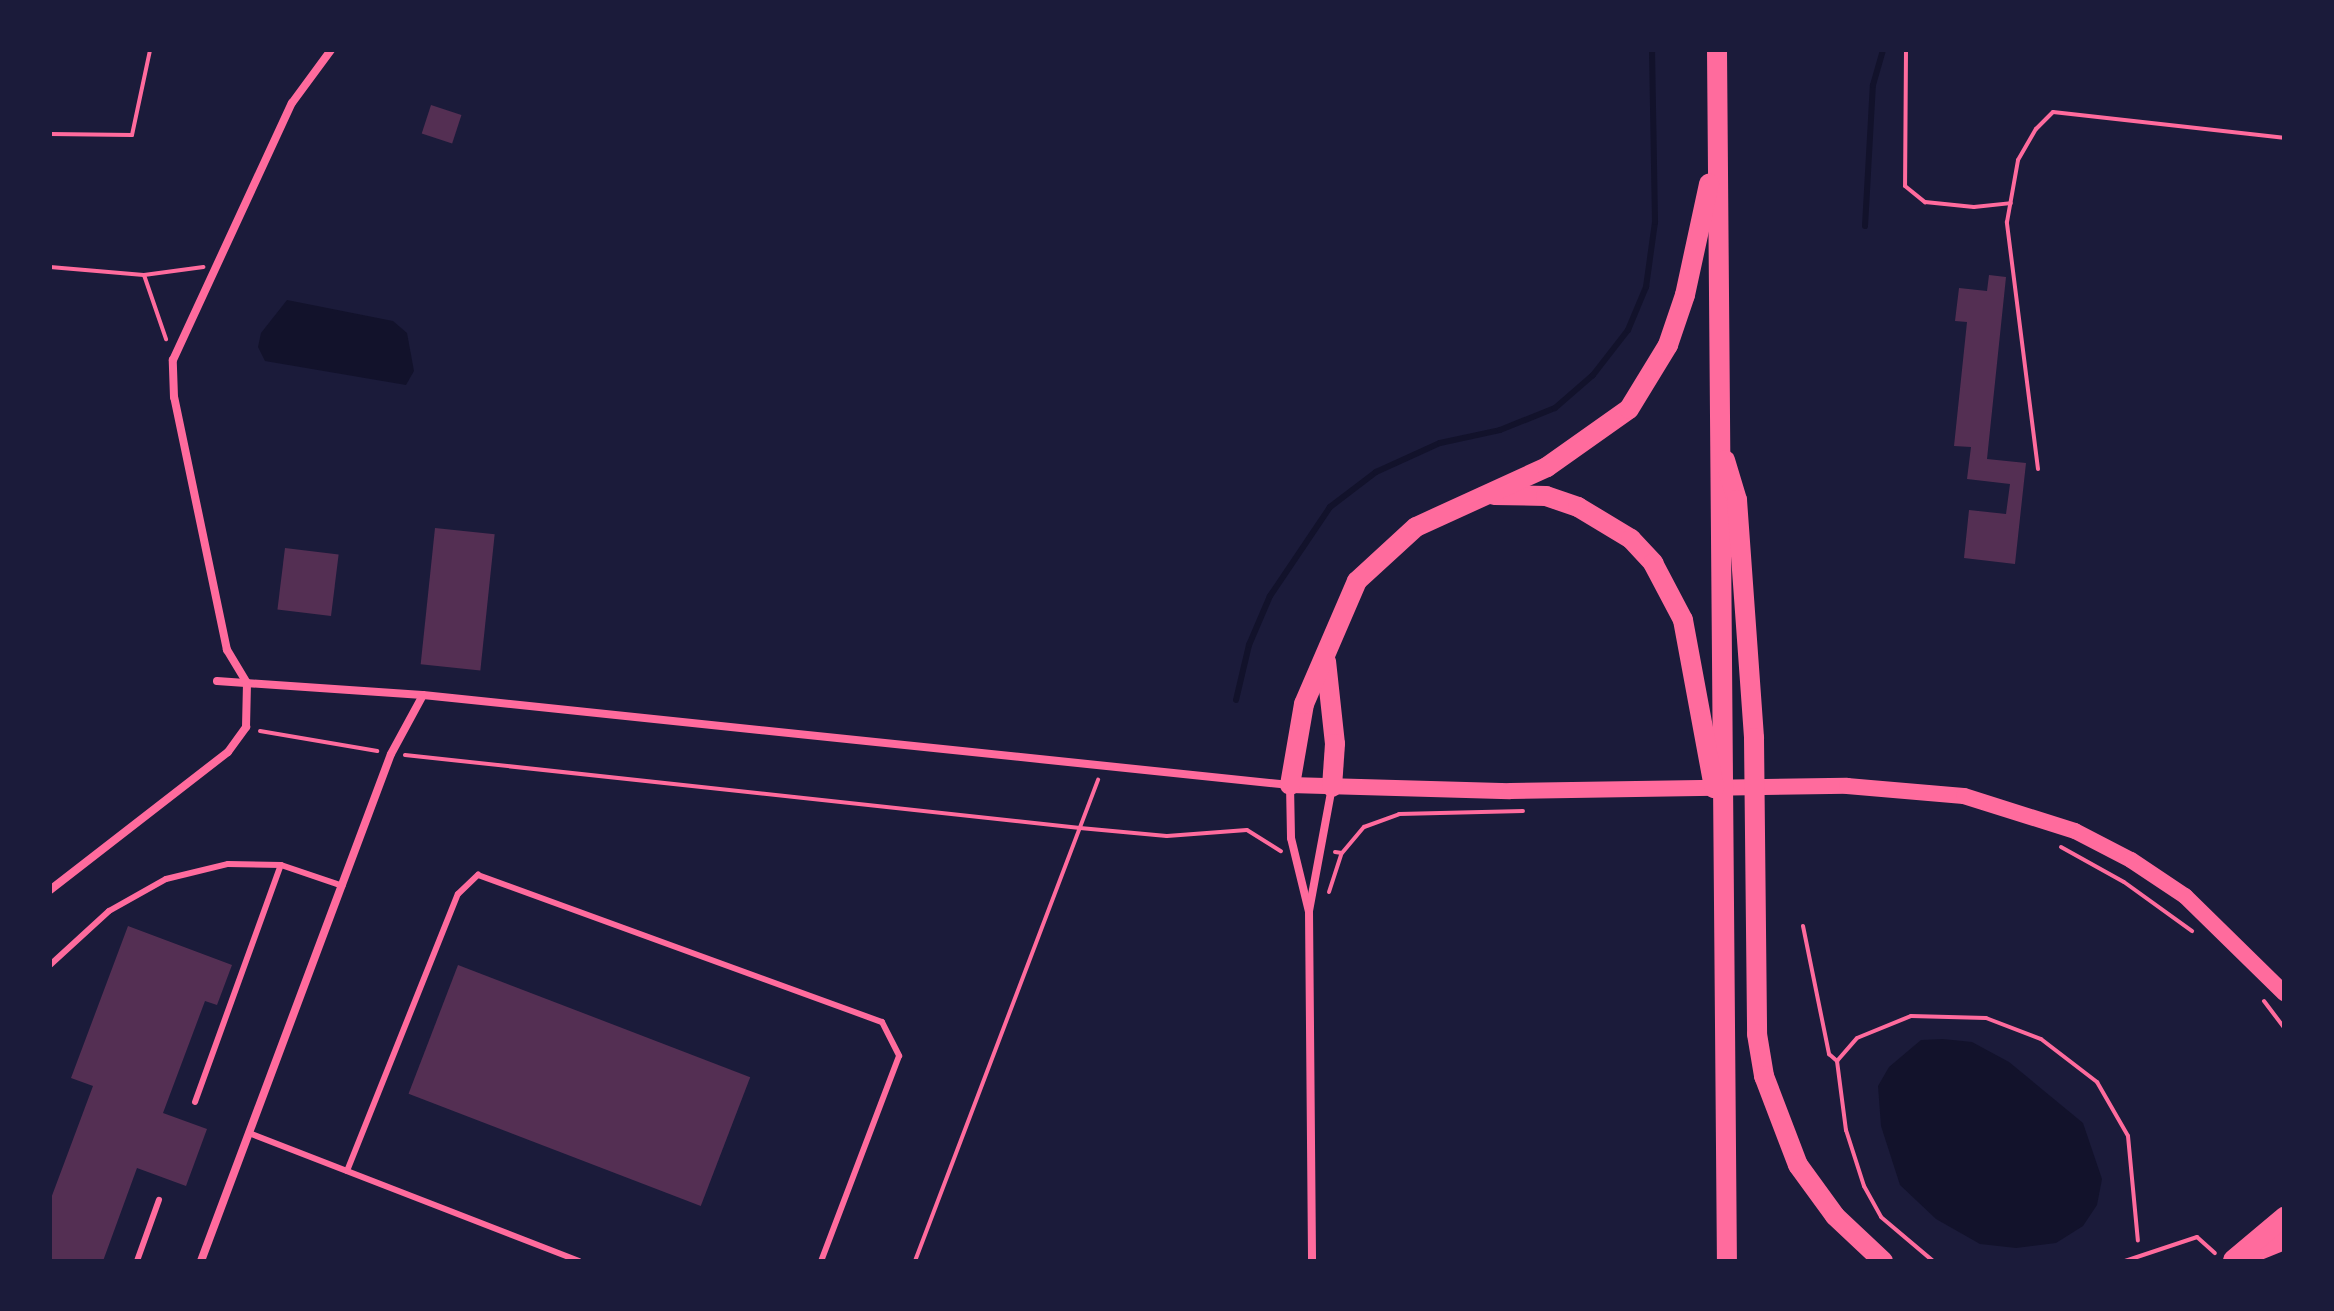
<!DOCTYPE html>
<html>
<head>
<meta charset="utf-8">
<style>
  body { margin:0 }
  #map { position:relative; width:2334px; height:1311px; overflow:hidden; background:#1b1b3a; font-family:Georgia,serif }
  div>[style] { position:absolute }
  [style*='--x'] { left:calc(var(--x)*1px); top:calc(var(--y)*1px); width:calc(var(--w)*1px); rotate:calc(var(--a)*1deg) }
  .water>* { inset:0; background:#12122b }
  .stream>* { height:6px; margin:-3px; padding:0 3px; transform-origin:3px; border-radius:3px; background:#12122b }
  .building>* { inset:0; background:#542f53; transform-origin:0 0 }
  .path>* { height:4px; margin:-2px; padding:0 2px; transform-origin:2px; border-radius:2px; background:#ff6b9d }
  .service>* { height:6px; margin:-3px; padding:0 3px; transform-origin:3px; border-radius:3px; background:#ff6b9d }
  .minor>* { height:8px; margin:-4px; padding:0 4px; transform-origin:4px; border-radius:4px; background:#ff6b9d }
  .secondary>* { height:16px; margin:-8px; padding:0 8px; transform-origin:8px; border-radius:8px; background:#ff6b9d }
  .trunk>* { height:20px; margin:-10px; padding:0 10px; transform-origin:10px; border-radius:10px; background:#ff6b9d }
  span { translate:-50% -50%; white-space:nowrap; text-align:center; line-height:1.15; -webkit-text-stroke:7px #1b1b3a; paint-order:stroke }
  .frame { position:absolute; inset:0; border:52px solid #1b1b3a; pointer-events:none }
</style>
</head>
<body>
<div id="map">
  <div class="water">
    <i style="clip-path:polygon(287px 300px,393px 321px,407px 333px,414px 371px,406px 385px,265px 361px,258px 347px,261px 333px)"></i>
    <i style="clip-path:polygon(1943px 1039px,1972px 1042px,2009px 1062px,2083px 1123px,2102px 1179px,2097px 1205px,2083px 1226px,2056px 1243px,2016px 1248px,1980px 1244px,1936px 1219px,1900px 1185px,1881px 1126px,1878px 1086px,1889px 1067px,1921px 1040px)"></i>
  </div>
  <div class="stream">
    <i style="--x:1865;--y:226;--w:141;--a:-86.8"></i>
    <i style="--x:1873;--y:85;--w:36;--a:-74"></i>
    <i style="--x:1236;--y:700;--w:57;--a:-76.7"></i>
    <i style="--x:1249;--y:645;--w:53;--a:-66.8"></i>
    <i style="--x:1270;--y:596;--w:107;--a:-56"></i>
    <i style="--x:1330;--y:507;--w:58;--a:-37.3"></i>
    <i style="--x:1376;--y:472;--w:70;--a:-24.4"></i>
    <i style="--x:1440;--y:443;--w:61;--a:-12.2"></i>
    <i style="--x:1500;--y:430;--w:59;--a:-21.8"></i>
    <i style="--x:1555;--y:408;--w:50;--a:-41"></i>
    <i style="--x:1593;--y:375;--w:57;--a:-52.1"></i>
    <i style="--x:1628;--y:330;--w:47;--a:-67.3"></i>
    <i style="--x:1646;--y:287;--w:66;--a:-82.1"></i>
    <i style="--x:1655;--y:222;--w:172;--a:-91"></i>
  </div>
  <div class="building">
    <i style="left:431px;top:105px;width:32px;height:30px;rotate:18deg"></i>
    <i style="clip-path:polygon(1989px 275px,2006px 277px,1987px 459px,2026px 463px,2015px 564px,1964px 558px,1969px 510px,2006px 514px,2010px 484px,1967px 479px,1971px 447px,1954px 446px,1967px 322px,1955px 321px,1959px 288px,1987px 291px)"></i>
    <i style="left:435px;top:528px;width:60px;height:137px;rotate:6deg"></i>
    <i style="left:285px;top:548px;width:54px;height:62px;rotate:7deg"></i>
    <i style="clip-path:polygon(128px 926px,232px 965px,217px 1005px,205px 1001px,163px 1113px,207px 1129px,186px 1186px,137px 1168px,103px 1261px,50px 1261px,50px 1201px,93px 1086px,71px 1078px)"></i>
    <i style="left:458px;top:965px;width:313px;height:138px;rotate:21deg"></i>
  </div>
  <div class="path">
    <i style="--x:1906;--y:50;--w:136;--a:90.4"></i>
    <i style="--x:1905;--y:186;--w:26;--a:39"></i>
    <i style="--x:1925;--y:202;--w:49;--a:5.8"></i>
    <i style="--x:1974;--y:207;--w:37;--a:-6"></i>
    <i style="--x:50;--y:134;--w:82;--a:0.7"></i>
    <i style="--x:132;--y:135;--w:87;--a:-78"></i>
    <i style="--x:50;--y:267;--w:94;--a:4.9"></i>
    <i style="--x:144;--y:275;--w:60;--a:-7.7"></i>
    <i style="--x:144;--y:275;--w:68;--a:71"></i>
    <i style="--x:2038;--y:469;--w:249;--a:-97.2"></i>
    <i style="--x:2007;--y:222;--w:63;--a:-79.9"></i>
    <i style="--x:2018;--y:160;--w:36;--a:-60"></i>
    <i style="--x:2036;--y:129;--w:24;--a:-45"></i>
    <i style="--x:2053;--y:112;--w:232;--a:6.4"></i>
    <i style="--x:260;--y:731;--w:119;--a:9.7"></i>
    <i style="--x:405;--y:755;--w:679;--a:6.17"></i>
    <i style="--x:1080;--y:828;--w:87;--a:5.3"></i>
    <i style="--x:1167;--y:836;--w:80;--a:-4.3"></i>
    <i style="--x:1247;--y:830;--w:40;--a:32"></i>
    <i style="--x:2061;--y:847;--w:72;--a:29.1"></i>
    <i style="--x:2124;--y:882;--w:84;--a:35.8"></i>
    <i style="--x:1335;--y:852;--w:7;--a:8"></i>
    <i style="--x:1342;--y:853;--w:34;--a:-50"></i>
    <i style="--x:1364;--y:827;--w:37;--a:-20"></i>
    <i style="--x:1399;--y:814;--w:124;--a:-1.4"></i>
    <i style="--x:1329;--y:892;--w:39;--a:-72"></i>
    <i style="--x:1803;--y:926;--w:131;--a:78.5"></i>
    <i style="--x:1829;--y:1054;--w:11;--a:41"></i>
    <i style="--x:1837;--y:1061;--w:70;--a:82.6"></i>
    <i style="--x:1846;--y:1130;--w:59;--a:72.2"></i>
    <i style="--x:1864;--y:1186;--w:35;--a:61"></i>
    <i style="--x:1881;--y:1217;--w:68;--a:40.2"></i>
    <i style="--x:2264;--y:1001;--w:34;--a:53"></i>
    <i style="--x:1837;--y:1061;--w:30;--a:-49"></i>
    <i style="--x:1857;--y:1038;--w:58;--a:-22.2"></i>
    <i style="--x:1911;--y:1016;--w:75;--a:1.5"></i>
    <i style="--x:1986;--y:1018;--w:59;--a:20.9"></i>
    <i style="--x:2041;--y:1039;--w:71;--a:37.5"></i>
    <i style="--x:2097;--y:1082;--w:62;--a:60.1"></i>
    <i style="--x:2128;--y:1136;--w:105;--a:84.6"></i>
    <i style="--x:915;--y:1261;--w:515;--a:-69.17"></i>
    <i style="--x:2125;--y:1261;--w:76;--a:-18.4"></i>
    <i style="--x:2197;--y:1237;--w:24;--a:42"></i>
  </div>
  <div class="service">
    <i style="--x:50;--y:965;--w:80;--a:-42.5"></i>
    <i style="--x:109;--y:911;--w:65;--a:-29.3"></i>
    <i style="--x:166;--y:879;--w:64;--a:-13.6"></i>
    <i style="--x:228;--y:864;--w:53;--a:1.1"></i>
    <i style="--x:281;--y:865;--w:65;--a:18.7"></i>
    <i style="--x:195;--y:1102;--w:252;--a:-70.1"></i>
    <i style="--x:249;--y:1133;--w:354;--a:21.2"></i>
    <i style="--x:347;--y:1171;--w:298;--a:-68.2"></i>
    <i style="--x:458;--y:894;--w:28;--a:-44"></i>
    <i style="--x:478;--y:875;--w:430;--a:20"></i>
    <i style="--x:882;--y:1022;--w:38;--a:63"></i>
    <i style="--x:899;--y:1056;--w:219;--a:110.8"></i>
    <i style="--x:137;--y:1261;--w:65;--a:-70.2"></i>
  </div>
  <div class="minor">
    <i style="--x:217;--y:681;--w:206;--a:3.9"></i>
    <i style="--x:423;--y:695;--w:872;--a:5.93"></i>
    <i style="--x:1290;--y:785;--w:53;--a:88.9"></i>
    <i style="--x:1291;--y:838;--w:76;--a:76.3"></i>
    <i style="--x:1309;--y:912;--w:349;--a:89.5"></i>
    <i style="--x:50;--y:890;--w:225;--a:-37.8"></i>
    <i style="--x:228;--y:752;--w:31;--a:-54"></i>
    <i style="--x:246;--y:727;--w:44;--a:-88.7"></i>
    <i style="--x:247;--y:683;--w:39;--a:-121"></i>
    <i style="--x:227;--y:650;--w:258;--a:-101.8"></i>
    <i style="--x:174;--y:397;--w:37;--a:-92"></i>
    <i style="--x:173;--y:360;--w:283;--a:-65.2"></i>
    <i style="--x:292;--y:103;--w:66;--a:-53.7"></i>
    <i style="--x:1309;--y:911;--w:126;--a:-79.5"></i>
    <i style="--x:201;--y:1261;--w:541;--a:-69.46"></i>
    <i style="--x:391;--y:754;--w:67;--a:-61.5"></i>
  </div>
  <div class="secondary">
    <i style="--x:1290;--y:785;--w:220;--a:1.6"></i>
    <i style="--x:1510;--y:791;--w:337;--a:-0.9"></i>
    <i style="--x:1847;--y:786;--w:117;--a:4.9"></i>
    <i style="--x:1964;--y:796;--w:116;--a:17.5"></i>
    <i style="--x:2075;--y:831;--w:63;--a:27.4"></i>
    <i style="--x:2131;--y:860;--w:65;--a:33.7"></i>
    <i style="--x:2185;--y:896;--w:139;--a:44.4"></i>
  </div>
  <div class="trunk">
    <i style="--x:1717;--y:50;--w:1211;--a:89.53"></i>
    <i style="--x:1725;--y:460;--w:42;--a:73.3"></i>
    <i style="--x:1737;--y:500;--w:239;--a:85.9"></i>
    <i style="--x:1754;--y:738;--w:296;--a:89.4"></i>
    <i style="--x:1757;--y:1034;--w:43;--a:80.5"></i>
    <i style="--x:1764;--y:1076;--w:95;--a:69.1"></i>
    <i style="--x:1798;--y:1165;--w:63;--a:54"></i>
    <i style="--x:1835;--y:1216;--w:66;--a:43.2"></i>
    <i style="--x:1494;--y:495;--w:52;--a:1.1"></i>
    <i style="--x:1546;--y:496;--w:34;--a:19"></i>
    <i style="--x:1578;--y:507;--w:62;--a:31.1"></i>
    <i style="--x:1631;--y:539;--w:33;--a:47"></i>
    <i style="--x:1653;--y:563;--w:64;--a:62.2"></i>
    <i style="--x:1683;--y:620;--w:171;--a:79.5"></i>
    <i style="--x:1326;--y:661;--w:83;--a:83.8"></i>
    <i style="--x:1335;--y:744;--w:43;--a:94"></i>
    <i style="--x:1290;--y:785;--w:82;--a:-80.2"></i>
    <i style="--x:1304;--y:704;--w:134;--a:-66.7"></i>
    <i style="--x:1357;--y:581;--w:80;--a:-42.5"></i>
    <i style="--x:1416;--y:527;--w:144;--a:-24.6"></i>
    <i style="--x:1547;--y:467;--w:100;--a:-35.3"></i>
    <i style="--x:1629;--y:409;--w:75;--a:-58.6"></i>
    <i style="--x:1668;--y:345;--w:53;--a:-71.2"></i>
    <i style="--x:1685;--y:295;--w:114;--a:-77.8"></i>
    <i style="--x:2247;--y:1255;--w:40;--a:-22"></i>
    <i style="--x:2233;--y:1260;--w:67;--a:-40.1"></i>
  </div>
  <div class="frame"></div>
</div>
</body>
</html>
